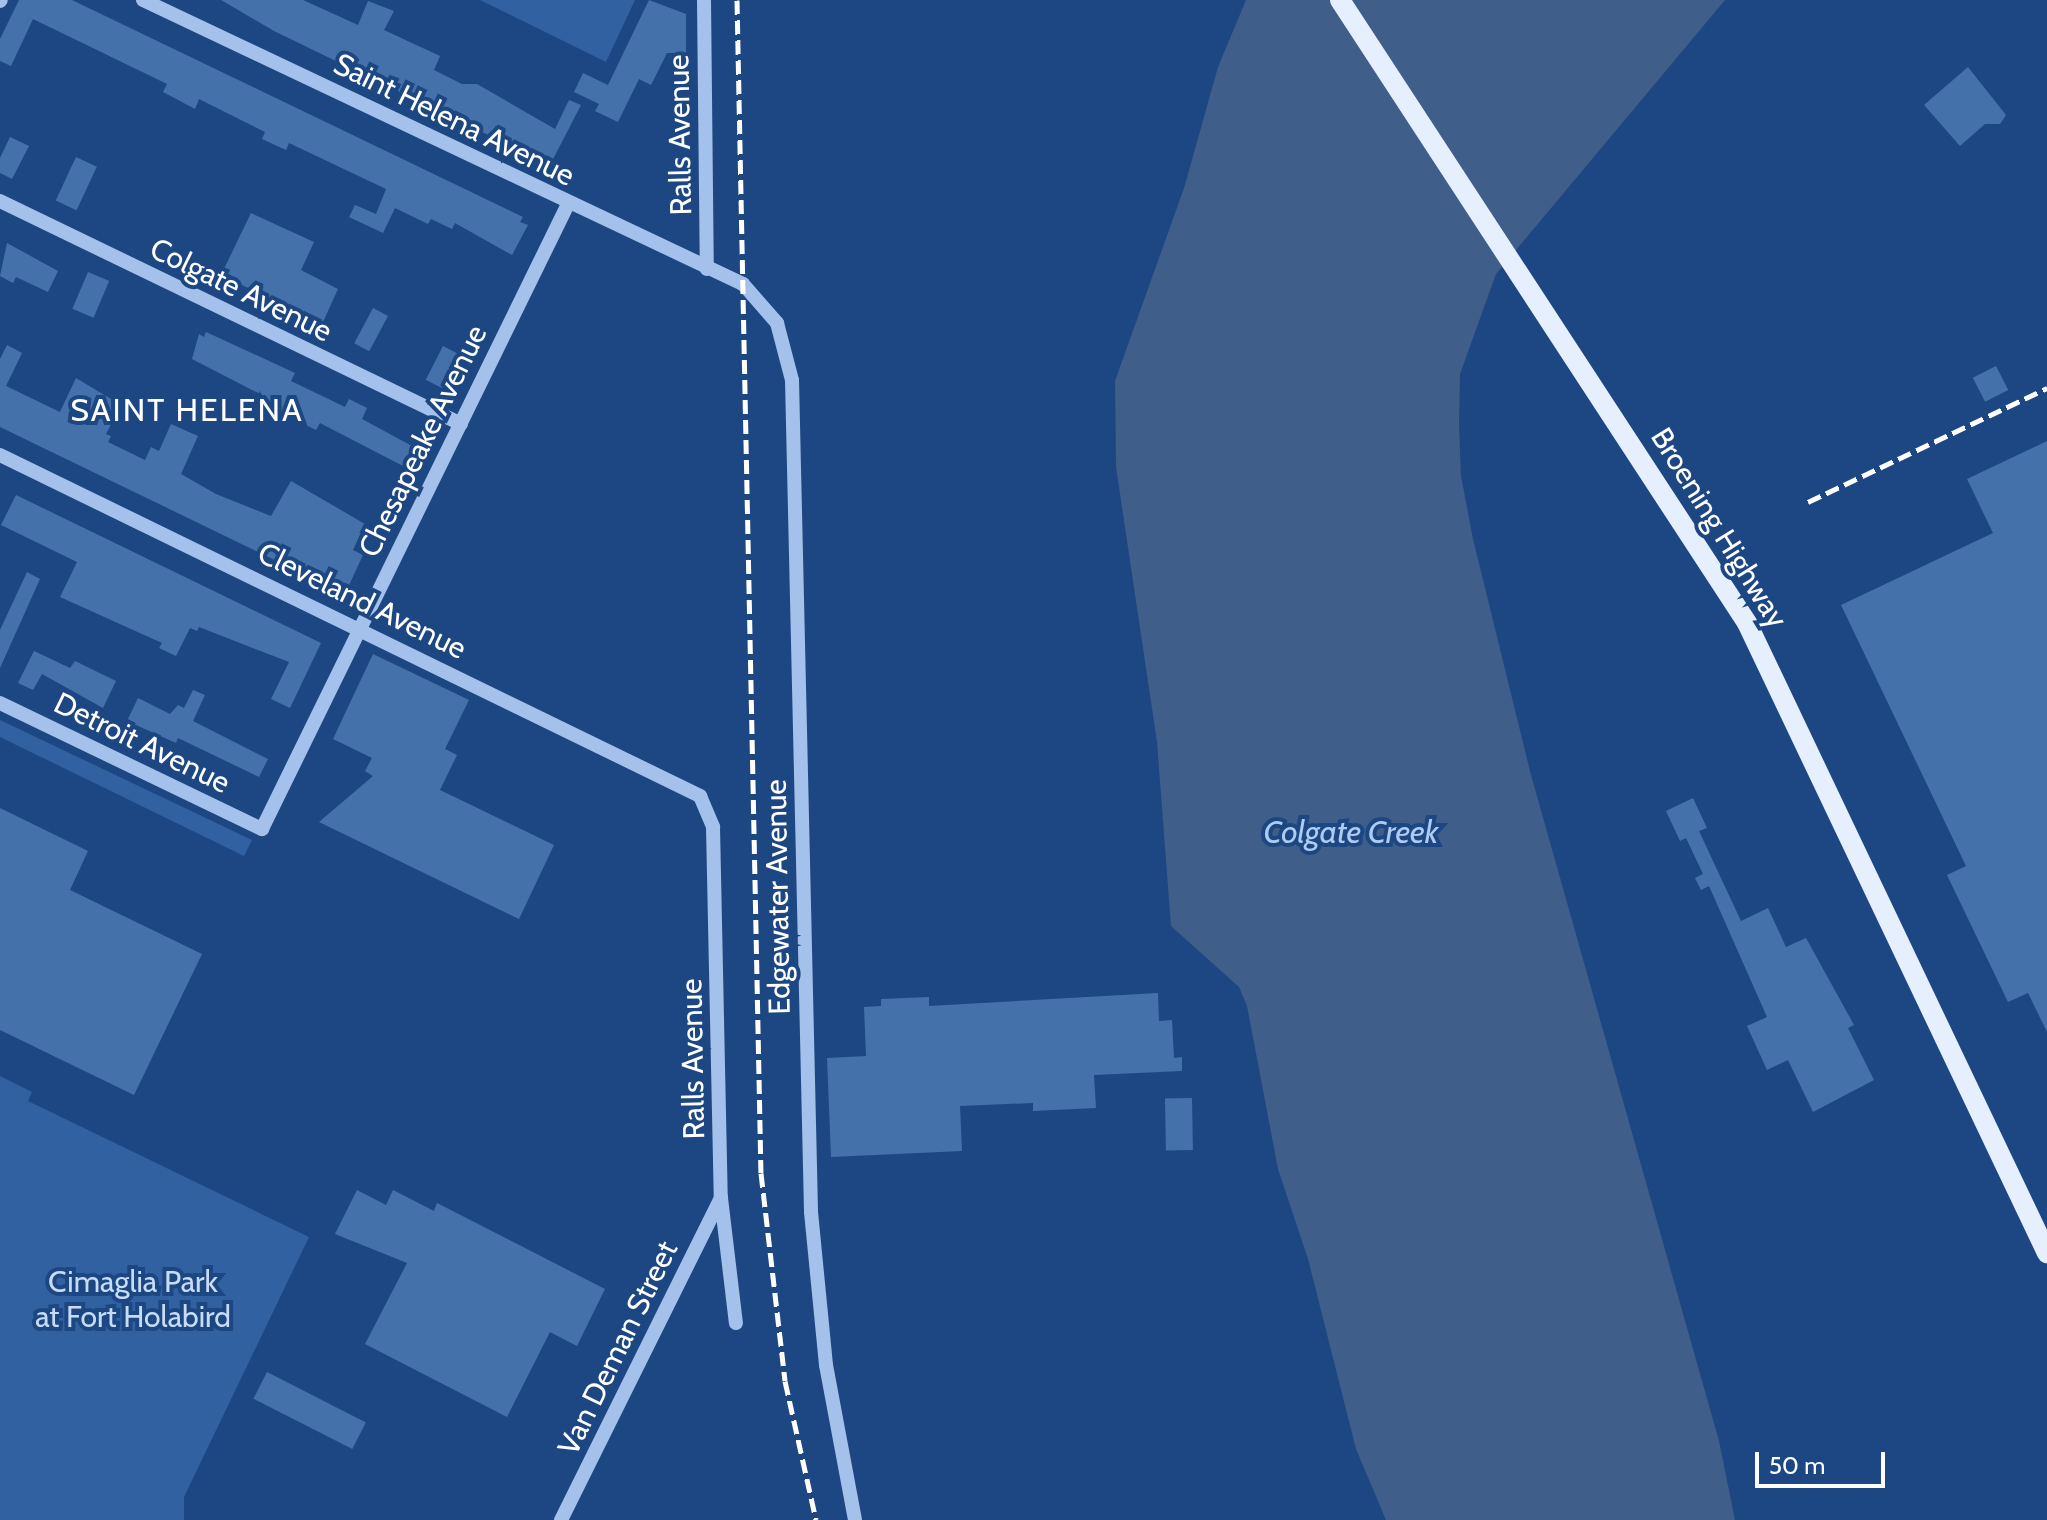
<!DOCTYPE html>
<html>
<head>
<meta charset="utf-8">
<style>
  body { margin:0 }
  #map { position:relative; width:2047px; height:1520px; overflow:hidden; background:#1d4782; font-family:Cabin,sans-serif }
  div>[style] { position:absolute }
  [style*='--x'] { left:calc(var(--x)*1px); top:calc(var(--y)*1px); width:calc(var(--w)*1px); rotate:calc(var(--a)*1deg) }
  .green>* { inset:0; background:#3161a1 }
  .water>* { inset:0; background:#3f5e89 }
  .building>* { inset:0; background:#4571ab; transform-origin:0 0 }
  .minor>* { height:14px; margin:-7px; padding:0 7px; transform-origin:7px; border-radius:7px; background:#a3c1ea }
  .major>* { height:20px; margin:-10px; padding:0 10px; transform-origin:10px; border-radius:10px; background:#e6effe }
  .rail>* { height:5px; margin-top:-2.5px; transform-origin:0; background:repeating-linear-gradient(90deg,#fff 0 14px,transparent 0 20px) }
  span { translate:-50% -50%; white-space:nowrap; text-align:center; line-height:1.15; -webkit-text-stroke:8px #1d4782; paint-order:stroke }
  .street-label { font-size:30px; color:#fff }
  .park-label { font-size:30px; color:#c7dcf7 }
  .neighbourhood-label { font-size:32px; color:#fff; letter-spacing:2px }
  .water-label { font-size:32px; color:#aeccf1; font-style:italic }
  .scale { position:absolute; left:1755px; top:1452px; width:130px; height:36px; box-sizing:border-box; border:4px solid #fff; border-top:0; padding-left:10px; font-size:24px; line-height:28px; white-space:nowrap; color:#fff; -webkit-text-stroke:6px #1d4782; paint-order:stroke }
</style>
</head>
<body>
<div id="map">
  <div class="green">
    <i style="clip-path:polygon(480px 0,635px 0,606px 62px)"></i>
    <i style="clip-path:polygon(0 720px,252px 840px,244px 856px,0 737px)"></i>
    <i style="clip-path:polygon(0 1076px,32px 1092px,28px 1101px,309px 1237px,184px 1497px,184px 1520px,0 1520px)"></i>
  </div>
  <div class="water">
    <i style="clip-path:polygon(1246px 0,1725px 0,1496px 274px,1460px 374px,1459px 424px,1461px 476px,1473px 539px,1531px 775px,1719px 1441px,1735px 1520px,1386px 1520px,1356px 1449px,1308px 1259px,1278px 1169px,1247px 1006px,1239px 987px,1171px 926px,1157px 742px,1116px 467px,1115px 381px,1184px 188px,1218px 67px)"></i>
  </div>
  <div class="building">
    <i style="clip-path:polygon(19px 0,72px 0,523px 217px,520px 222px,528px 225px,512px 255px,455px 223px,452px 229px,431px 219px,428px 224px,395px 208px,383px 233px,349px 217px,355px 205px,376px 214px,386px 189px,289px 143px,286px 150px,262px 139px,265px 132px,199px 99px,195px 109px,163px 92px,167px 84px,33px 19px,11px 66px,0 61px,0 39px)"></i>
    <i style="clip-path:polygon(221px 0,303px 0,358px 25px,368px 1px,394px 11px,384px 30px,440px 56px,434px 70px,462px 84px,477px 84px,555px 129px,569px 100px,581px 105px,550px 165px,274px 31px)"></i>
    <i style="clip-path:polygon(649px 0,686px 14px,686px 53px,667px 53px,651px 85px,639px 79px,618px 122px,595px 111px,599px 104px,574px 92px,583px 73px,608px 85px)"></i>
    <i style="clip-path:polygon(1968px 67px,2006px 115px,2000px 124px,1985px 124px,1960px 146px,1924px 105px)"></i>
    <i style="clip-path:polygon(10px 137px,29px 146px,12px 179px,0 173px,0 158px)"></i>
    <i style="left:76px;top:157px;width:23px;height:48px;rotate:25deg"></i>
    <i style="clip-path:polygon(251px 213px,314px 242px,301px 270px,338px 289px,323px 322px,317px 320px,314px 326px,301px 320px,304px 315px,221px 275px)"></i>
    <i style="clip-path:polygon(7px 243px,58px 271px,48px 292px,16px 277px,13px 283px,0 276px)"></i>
    <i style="left:88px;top:272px;width:23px;height:40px;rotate:23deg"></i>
    <i style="left:373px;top:308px;width:17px;height:40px;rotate:28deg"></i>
    <i style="clip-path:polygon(206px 332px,295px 373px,291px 381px,345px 407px,349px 399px,367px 408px,362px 419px,412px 446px,403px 466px,320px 423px,316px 430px,268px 406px,270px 401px,264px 396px,192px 359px,199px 334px,204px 337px)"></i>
    <i style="clip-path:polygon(7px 345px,22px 353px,6px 386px,60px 412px,76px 378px,121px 405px,106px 434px,111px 436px,108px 442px,145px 460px,151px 447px,159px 451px,171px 424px,198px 436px,181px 474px,216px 494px,271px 516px,291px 481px,365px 524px,353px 550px,363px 555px,345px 594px,0 427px,0 359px)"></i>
    <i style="left:443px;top:346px;width:18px;height:38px;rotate:27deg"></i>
    <i style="left:1996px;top:366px;width:27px;height:26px;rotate:63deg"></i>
    <i style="clip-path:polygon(2047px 441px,2047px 1032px,2028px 993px,2008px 1002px,1947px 875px,1966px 866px,1841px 605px,1993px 533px,1967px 479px)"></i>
    <i style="clip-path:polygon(16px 495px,321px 643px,290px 708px,271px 699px,289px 662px,199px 627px,197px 631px,190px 628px,176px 656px,159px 648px,162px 643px,60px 597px,77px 562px,1px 525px)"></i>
    <i style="clip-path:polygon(27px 572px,40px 579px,0 668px,0 630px)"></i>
    <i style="clip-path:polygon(34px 651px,70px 668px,75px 661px,116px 681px,103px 708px,42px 674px,33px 690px,18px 683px)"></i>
    <i style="clip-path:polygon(373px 654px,469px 700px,445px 749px,457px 755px,440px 790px,554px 845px,519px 919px,319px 822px,373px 776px,365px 771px,372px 758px,333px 739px)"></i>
    <i style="clip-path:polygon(193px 690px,205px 695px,193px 721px,268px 759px,259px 777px,178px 738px,176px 743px,127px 721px,138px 698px,170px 714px,178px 705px,184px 708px)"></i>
    <i style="clip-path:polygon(1693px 798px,1707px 828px,1699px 831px,1741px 921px,1768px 908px,1786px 947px,1806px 938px,1854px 1025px,1848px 1028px,1874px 1080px,1813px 1112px,1788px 1060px,1767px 1070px,1747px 1026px,1767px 1017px,1709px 886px,1701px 890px,1695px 878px,1703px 874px,1686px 838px,1680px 841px,1666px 811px)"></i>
    <i style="clip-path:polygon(0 808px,88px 851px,70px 890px,202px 954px,134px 1095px,0 1030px)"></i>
    <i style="clip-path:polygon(1158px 993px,1159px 1021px,1172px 1020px,1174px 1058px,1182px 1057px,1182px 1071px,1094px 1075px,1096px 1108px,1033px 1111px,1033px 1103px,960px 1106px,962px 1151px,831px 1157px,827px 1058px,866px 1056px,864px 1007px,881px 1006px,881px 999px,929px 997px,929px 1006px)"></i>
    <i style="left:1192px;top:1098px;width:52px;height:27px;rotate:89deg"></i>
    <i style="clip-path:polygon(357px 1190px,386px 1205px,393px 1190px,434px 1211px,437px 1203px,605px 1289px,577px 1346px,550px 1332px,507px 1417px,365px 1344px,407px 1263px,335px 1234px)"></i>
    <i style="left:267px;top:1372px;width:111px;height:30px;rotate:27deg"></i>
  </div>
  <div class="minor">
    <i style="--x:143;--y:0;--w:664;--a:25.33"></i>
    <i style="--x:743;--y:284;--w:52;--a:48.9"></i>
    <i style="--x:777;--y:323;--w:59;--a:75.3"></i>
    <i style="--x:792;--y:380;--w:832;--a:88.69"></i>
    <i style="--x:811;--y:1212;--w:154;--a:84.4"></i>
    <i style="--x:826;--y:1365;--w:158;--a:79.4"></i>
    <i style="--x:704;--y:0;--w:269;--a:89.4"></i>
    <i style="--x:0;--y:1;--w:1;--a:-45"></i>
    <i style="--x:0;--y:201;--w:512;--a:25.81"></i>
    <i style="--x:0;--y:455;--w:779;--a:25.97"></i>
    <i style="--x:700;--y:796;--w:34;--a:67"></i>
    <i style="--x:713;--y:827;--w:371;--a:88.8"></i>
    <i style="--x:721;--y:1198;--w:126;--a:83.2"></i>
    <i style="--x:0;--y:703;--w:291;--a:25.7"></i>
    <i style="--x:262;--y:829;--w:696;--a:-63.91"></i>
    <i style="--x:561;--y:1520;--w:360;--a:-63.6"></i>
  </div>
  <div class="major">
    <i style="--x:1340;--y:0;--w:744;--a:56.84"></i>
    <i style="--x:1747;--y:623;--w:698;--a:64.54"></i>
  </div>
  <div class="rail">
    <i style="--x:737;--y:0;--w:1173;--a:88.83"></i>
    <i style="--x:761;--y:1173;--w:209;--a:83.4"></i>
    <i style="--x:785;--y:1381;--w:142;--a:77.4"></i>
    <i style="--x:1808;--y:502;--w:265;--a:-25.5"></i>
  </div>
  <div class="street-label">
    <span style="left:454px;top:120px;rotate:26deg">Saint Helena Avenue</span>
    <span style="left:680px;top:135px;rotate:-91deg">Ralls Avenue</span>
    <span style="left:241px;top:290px;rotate:26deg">Colgate Avenue</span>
    <span style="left:423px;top:441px;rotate:-64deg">Chesapeake Avenue</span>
    <span style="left:1719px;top:528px;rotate:58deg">Broening Highway</span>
    <span style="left:362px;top:601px;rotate:26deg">Cleveland Avenue</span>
    <span style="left:142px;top:743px;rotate:26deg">Detroit Avenue</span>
    <span style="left:778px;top:897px;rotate:-91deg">Edgewater Avenue</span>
    <span style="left:693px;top:1059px;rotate:-91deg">Ralls Avenue</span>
    <span style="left:618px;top:1348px;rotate:-64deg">Van Deman Street</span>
  </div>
  <div class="park-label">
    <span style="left:133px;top:1299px">Cimaglia Park<br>at Fort Holabird</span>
  </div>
  <div class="neighbourhood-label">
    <span style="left:187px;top:410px">SAINT HELENA</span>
  </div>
  <div class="water-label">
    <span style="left:1351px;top:832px">Colgate Creek</span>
  </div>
  <div class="scale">50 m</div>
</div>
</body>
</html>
